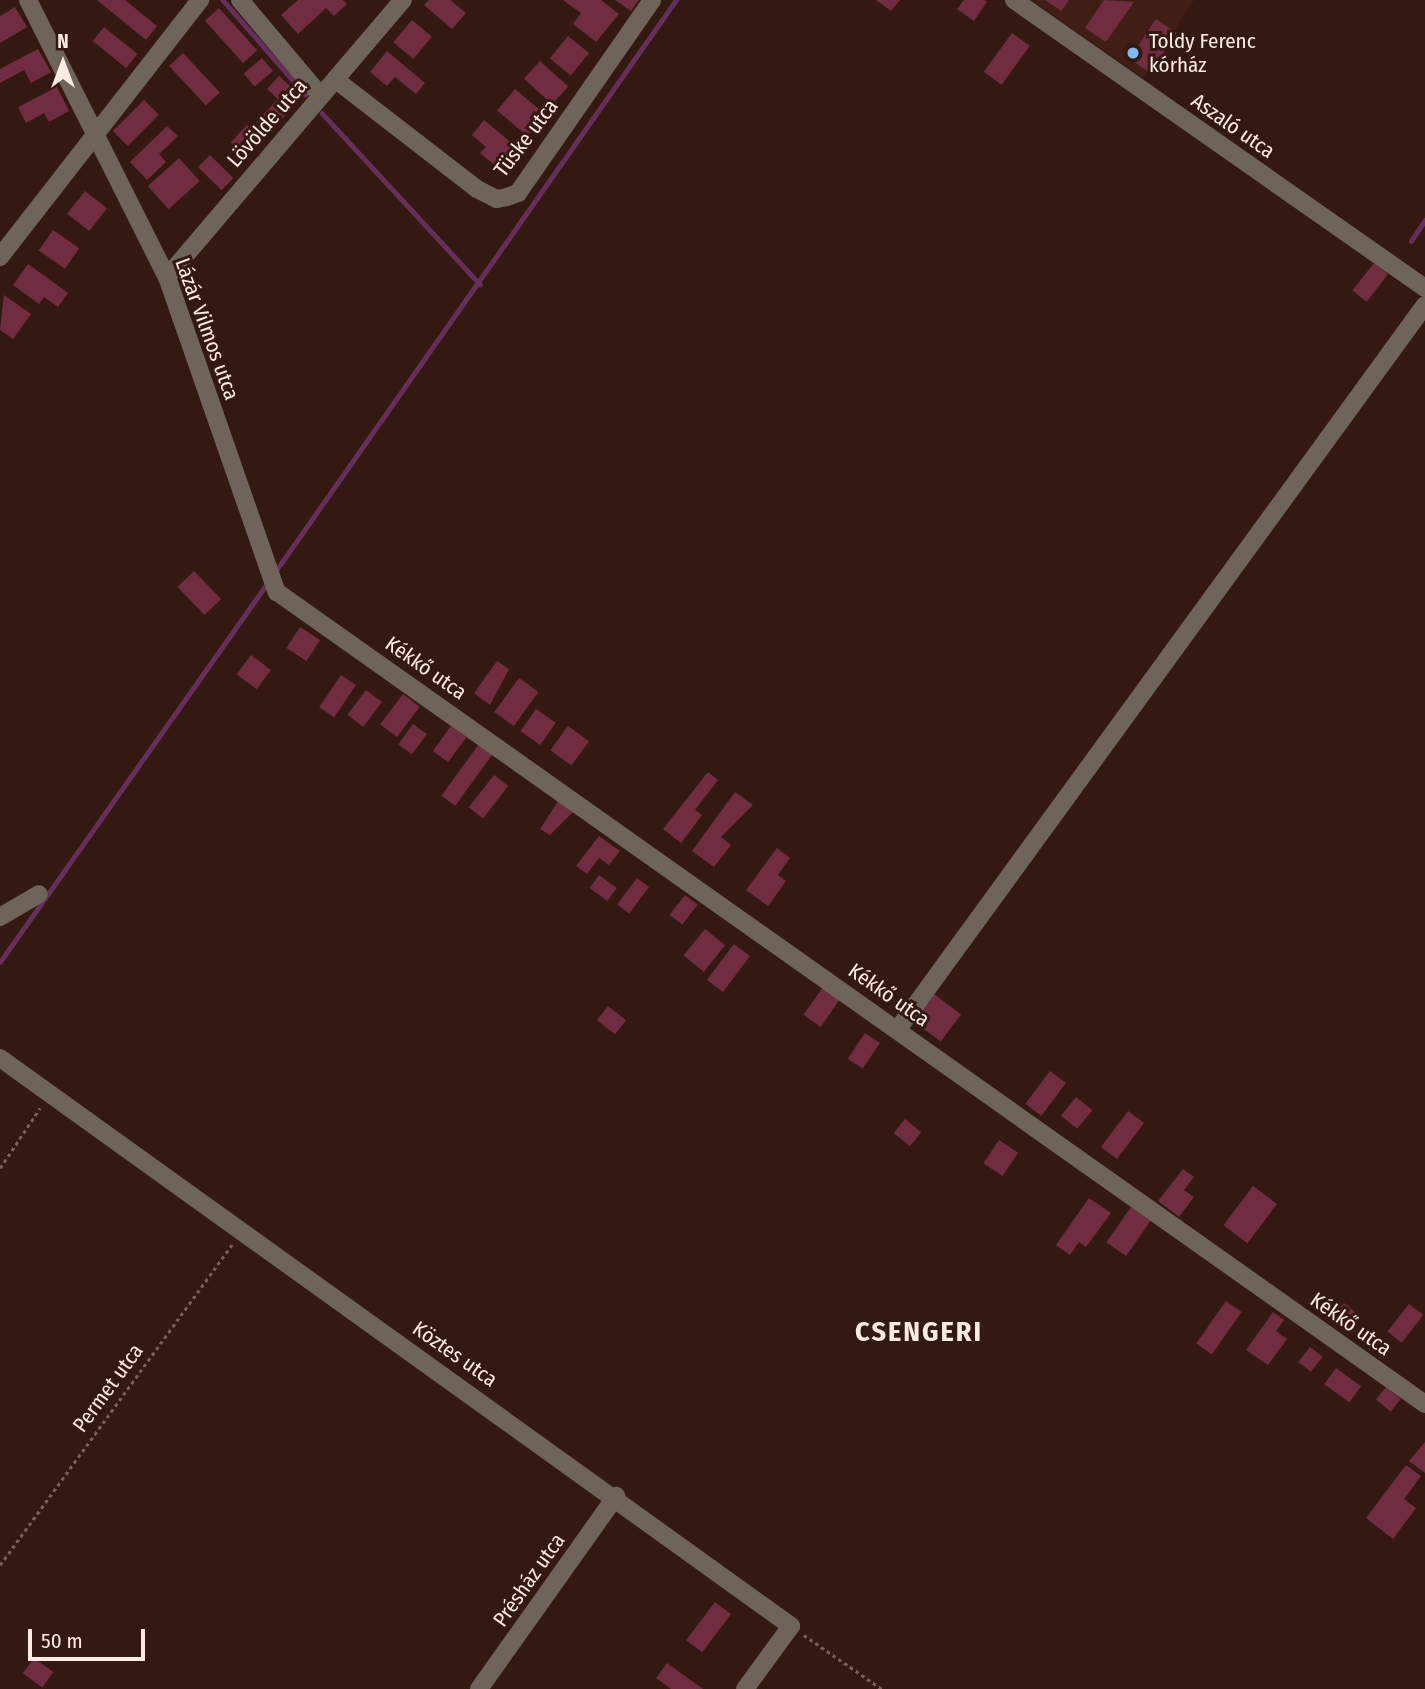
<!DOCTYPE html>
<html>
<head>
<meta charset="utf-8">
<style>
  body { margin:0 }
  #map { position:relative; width:1425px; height:1689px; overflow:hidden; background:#341912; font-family:"Fira Sans Condensed",sans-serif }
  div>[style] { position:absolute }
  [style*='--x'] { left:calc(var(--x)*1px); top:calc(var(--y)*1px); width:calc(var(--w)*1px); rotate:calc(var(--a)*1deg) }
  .built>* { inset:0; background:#401e16 }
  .stream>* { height:4.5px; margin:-2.25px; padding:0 2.25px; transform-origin:2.25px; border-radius:2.25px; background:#652f59 }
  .building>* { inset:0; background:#712d40; transform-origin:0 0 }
  .path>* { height:2.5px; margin-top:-1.25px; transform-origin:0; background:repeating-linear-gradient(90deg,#79615a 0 3.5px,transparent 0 7px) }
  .minor>* { height:18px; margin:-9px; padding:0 9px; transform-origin:9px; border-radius:9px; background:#6f645b }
  .dots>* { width:19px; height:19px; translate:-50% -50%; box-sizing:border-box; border:4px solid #341912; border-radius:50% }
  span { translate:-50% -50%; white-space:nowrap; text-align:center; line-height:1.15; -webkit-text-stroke:6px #341912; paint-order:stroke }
  .poi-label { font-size:21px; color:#ffebe6 }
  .left { translate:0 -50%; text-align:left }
  .street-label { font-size:21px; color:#ffebe6 }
  .district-label { font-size:28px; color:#ffebe6; font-weight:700; letter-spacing:2px }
  .north { position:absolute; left:28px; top:28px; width:70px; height:70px; -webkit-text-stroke:5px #341912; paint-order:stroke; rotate:0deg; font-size:19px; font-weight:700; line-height:28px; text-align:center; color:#ffebe6 }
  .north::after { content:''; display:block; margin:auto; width:24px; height:32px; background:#ffebe6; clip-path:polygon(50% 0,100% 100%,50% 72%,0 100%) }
  .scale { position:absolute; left:28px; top:1629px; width:117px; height:32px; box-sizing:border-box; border:4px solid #ffebe6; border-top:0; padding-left:9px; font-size:21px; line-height:24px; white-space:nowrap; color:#ffebe6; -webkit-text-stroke:5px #341912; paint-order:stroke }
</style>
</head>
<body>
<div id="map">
  <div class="built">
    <i style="clip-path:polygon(1032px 0,1194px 0,1143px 78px)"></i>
  </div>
  <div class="stream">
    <i style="--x:223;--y:0;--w:125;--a:48.9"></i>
    <i style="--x:322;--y:113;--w:233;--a:47.3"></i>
    <i style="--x:1411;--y:241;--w:25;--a:-56"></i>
    <i style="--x:275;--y:572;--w:699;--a:-54.97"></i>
    <i style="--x:0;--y:962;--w:465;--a:-54.8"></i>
  </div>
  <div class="building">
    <i style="clip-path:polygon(97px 0,125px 0,157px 26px,146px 40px)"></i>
    <i style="clip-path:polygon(298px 0,343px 0,347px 4px,334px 16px,326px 8px,298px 34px,281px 15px)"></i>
    <i style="clip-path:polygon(429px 0,450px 0,466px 13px,452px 29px,424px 5px)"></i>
    <i style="clip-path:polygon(563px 0,601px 0,619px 14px,596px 42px,573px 24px,581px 13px)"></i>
    <i style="clip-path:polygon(615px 0,639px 0,631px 11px)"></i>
    <i style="clip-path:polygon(876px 0,900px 0,891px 11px)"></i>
    <i style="clip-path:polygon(964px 0,984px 0,987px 2px,974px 21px,957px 9px)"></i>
    <i style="clip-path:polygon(1045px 0,1069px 0,1061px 11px)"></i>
    <i style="clip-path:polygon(1104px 0,1134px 2px,1106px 42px,1085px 28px)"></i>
    <i style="clip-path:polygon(15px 7px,27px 27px,0 43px,0 16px)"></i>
    <i style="left:219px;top:8px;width:57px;height:19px;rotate:48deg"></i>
    <i style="left:1156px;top:19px;width:25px;height:48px;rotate:34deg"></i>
    <i style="left:412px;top:20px;width:26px;height:29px;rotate:40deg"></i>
    <i style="left:104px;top:27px;width:43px;height:18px;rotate:39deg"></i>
    <i style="left:1012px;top:33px;width:22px;height:48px;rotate:36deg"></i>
    <i style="left:568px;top:36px;width:27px;height:29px;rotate:39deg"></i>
    <i style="clip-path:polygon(38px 49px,51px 72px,31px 83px,24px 70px,0 83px,0 69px)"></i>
    <i style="clip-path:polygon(387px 51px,425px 83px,416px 94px,395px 77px,387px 86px,370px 72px)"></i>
    <i style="left:183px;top:53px;width:54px;height:19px;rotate:47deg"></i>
    <i style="left:262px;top:58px;width:17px;height:24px;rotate:50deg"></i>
    <i style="left:540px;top:61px;width:38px;height:24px;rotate:42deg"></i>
    <i style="clip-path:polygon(279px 76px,302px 97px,274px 127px,262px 116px,278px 99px,267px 89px)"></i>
    <i style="clip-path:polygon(57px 87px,69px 111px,49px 122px,44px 113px,26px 123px,18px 107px)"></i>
    <i style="left:515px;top:89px;width:40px;height:28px;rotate:40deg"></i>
    <i style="left:144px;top:100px;width:21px;height:44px;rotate:45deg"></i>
    <i style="clip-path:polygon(484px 120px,521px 151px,503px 172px,480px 153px,486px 147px,472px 135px)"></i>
    <i style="left:247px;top:125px;width:22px;height:24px;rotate:43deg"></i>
    <i style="clip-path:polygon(167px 126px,178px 136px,159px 154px,166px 162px,147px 180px,130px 162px)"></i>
    <i style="left:210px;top:155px;width:33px;height:17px;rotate:45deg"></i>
    <i style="left:179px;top:158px;width:31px;height:42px;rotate:48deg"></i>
    <i style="left:85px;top:191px;width:28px;height:29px;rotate:38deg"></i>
    <i style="left:53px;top:230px;width:32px;height:25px;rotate:35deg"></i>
    <i style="left:1374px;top:263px;width:18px;height:35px;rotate:38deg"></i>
    <i style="clip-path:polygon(28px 264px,68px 293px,58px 307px,44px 297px,39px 304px,13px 285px)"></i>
    <i style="clip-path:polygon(4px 295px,31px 314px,13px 339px,0 330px)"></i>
    <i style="left:194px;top:571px;width:39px;height:23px;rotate:46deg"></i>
    <i style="left:300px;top:627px;width:24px;height:25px;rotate:33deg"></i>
    <i style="left:251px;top:655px;width:25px;height:24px;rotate:37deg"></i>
    <i style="clip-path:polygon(497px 661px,509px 669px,490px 705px,474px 693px)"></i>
    <i style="left:341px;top:675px;width:18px;height:39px;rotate:34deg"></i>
    <i style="left:519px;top:678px;width:24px;height:42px;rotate:36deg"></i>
    <i style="left:366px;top:690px;width:20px;height:31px;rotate:37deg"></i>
    <i style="left:403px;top:694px;width:21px;height:38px;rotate:37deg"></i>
    <i style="left:536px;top:709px;width:24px;height:27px;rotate:35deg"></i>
    <i style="left:413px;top:724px;width:17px;height:25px;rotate:36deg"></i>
    <i style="left:451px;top:726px;width:19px;height:31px;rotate:36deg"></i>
    <i style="left:568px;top:726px;width:26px;height:30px;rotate:36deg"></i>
    <i style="left:479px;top:744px;width:17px;height:64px;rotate:36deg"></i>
    <i style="clip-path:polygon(708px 772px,718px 780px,695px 810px,702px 815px,681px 843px,663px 829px)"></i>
    <i style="left:494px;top:775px;width:18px;height:41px;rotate:38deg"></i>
    <i style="clip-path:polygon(735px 792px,753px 805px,721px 837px,731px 845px,714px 867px,692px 851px)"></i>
    <i style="clip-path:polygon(559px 800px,574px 811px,550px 835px,540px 829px)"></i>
    <i style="clip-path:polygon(599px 836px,620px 851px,609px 865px,599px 858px,587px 874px,576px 866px)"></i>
    <i style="clip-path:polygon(777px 848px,790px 858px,778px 875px,786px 881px,768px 906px,746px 890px)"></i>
    <i style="left:599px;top:875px;width:22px;height:16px;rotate:36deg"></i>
    <i style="left:637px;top:878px;width:15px;height:33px;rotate:37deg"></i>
    <i style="left:685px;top:895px;width:16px;height:25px;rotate:38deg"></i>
    <i style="left:705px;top:929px;width:26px;height:34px;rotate:39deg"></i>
    <i style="left:734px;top:944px;width:20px;height:45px;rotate:37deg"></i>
    <i style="left:823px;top:987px;width:21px;height:34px;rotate:35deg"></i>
    <i style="left:934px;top:994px;width:34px;height:34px;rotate:37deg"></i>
    <i style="left:608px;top:1006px;width:23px;height:18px;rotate:38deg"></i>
    <i style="left:865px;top:1033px;width:18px;height:31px;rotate:34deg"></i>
    <i style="left:1050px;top:1071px;width:20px;height:41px;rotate:37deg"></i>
    <i style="left:1076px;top:1097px;width:21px;height:24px;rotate:39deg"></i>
    <i style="left:1128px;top:1111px;width:20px;height:45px;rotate:37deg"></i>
    <i style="left:905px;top:1119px;width:21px;height:18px;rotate:39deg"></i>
    <i style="left:999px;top:1140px;width:23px;height:28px;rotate:34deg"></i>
    <i style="clip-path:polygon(1183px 1169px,1194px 1177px,1184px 1190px,1194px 1197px,1179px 1217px,1158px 1201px)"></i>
    <i style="left:1253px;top:1186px;width:30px;height:49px;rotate:37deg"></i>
    <i style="clip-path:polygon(1089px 1198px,1111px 1213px,1086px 1247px,1079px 1242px,1070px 1255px,1056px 1245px)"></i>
    <i style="left:1131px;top:1207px;width:24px;height:43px;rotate:35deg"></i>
    <i style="left:1226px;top:1301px;width:19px;height:52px;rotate:35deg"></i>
    <i style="left:1344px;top:1303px;width:19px;height:22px;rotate:39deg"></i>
    <i style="left:1409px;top:1304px;width:18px;height:35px;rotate:38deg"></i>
    <i style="clip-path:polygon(1273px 1312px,1284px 1320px,1276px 1331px,1287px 1339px,1268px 1365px,1246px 1350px)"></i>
    <i style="left:1310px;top:1347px;width:16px;height:19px;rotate:38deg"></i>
    <i style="left:1336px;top:1368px;width:31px;height:20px;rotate:36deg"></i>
    <i style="left:1386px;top:1387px;width:19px;height:16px;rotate:39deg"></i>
    <i style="clip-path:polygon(1425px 1442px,1425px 1473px,1409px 1461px)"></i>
    <i style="clip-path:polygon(1406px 1465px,1421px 1476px,1404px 1499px,1416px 1508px,1393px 1539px,1366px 1518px)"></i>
    <i style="left:715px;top:1602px;width:20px;height:48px;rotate:37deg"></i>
    <i style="left:34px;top:1658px;width:24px;height:19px;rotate:36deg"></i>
    <i style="clip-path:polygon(667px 1663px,703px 1689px,671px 1689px,656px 1678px)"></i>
  </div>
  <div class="path">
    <i style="--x:0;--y:1168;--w:72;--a:-56.3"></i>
    <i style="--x:0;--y:1565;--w:396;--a:-54.1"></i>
    <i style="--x:804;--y:1635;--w:95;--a:34.7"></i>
  </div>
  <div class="minor">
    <i style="--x:28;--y:0;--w:310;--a:63.4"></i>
    <i style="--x:167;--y:277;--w:334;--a:70.8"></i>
    <i style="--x:277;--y:592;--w:1406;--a:35.27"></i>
    <i style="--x:240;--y:0;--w:124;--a:49.9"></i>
    <i style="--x:1014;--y:0;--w:502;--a:35.02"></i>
    <i style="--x:336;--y:80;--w:178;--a:37.7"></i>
    <i style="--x:477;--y:189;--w:22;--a:27"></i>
    <i style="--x:497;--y:199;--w:10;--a:-11"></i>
    <i style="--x:507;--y:197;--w:12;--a:-20"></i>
    <i style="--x:518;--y:193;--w:235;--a:-55.2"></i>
    <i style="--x:0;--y:257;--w:326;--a:-52.1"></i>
    <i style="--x:167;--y:277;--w:364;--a:-49.6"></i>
    <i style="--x:0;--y:917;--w:45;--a:-30.5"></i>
    <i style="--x:898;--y:1029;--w:895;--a:-53.95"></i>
    <i style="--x:0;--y:1058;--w:974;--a:35.68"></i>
    <i style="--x:791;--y:1626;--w:78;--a:126.1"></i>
    <i style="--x:479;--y:1689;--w:237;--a:-54.6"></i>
  </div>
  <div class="dots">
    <i style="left:1133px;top:53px;background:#7fbdf9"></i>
  </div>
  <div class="poi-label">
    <span class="left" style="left:1149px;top:53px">Toldy Ferenc<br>kórház</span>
  </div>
  <div class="street-label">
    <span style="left:267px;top:123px;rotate:-49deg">Lövölde utca</span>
    <span style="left:1233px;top:126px;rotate:35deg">Aszaló utca</span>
    <span style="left:526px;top:138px;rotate:-53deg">Tüske utca</span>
    <span style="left:207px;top:329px;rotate:70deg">Lázár Vilmos utca</span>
    <span style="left:426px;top:668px;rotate:35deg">Kékkő utca</span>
    <span style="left:889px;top:995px;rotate:35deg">Kékkő utca</span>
    <span style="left:1351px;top:1324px;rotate:35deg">Kékkő utca</span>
    <span style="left:455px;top:1354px;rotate:35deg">Köztes utca</span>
    <span style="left:108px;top:1388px;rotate:-54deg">Permet utca</span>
    <span style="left:529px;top:1580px;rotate:-55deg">Présház utca</span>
  </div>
  <div class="district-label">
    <span style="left:919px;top:1332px">CSENGERI</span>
  </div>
  <div class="north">N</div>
  <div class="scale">50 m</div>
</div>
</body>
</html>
